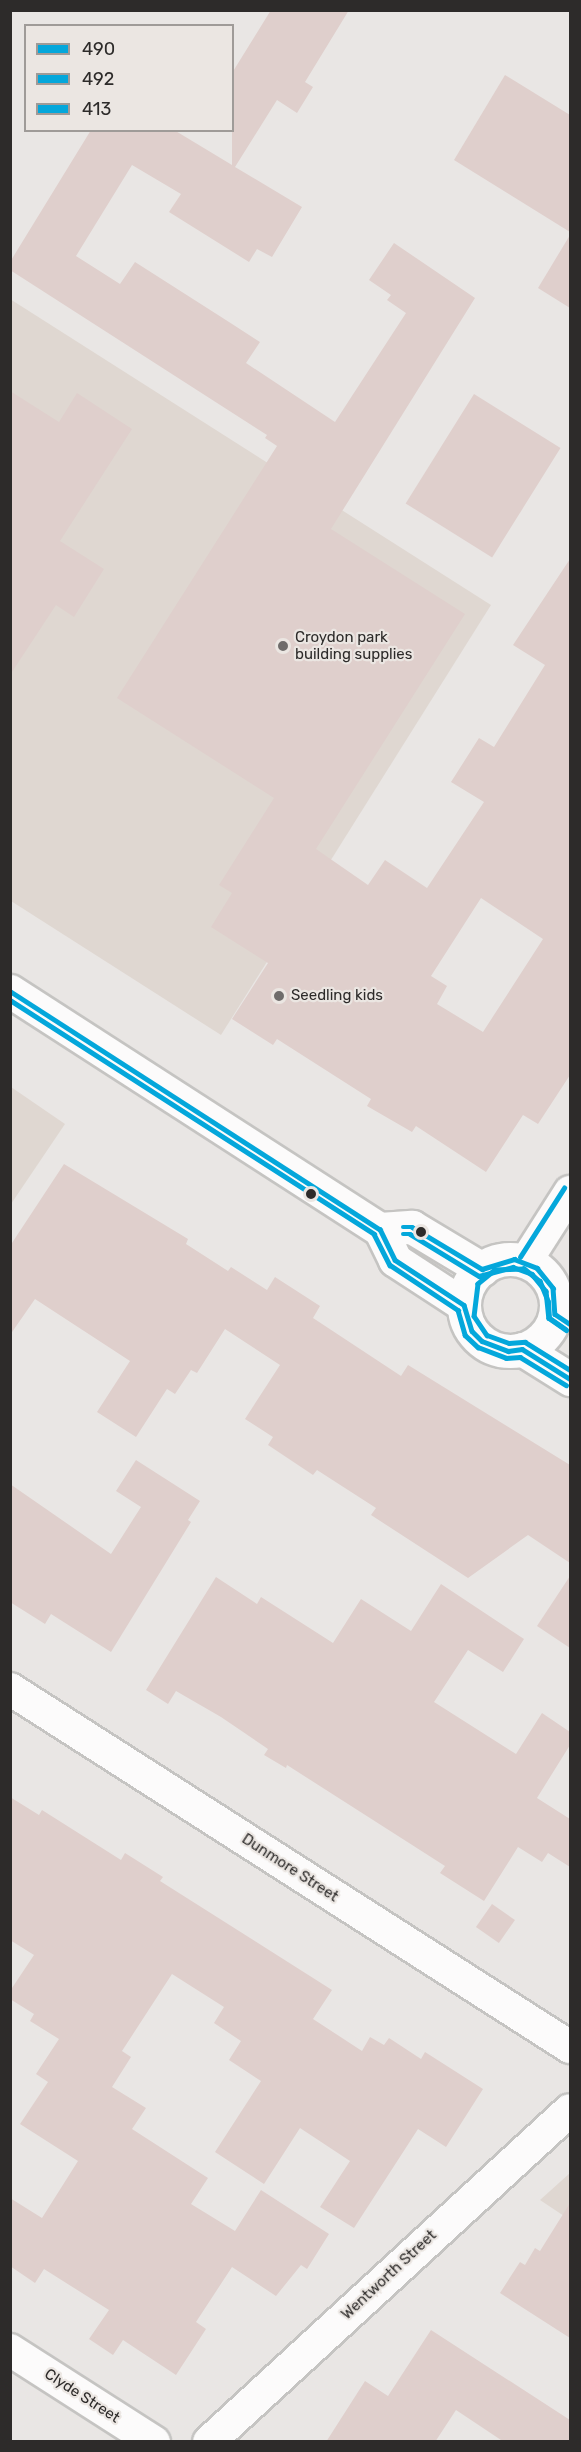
<!DOCTYPE html>
<html>
<head>
<meta charset="utf-8">
<style>
  body { margin:0 }
  #map { position:relative; width:581px; height:2452px; overflow:hidden; background:#e9e6e4; font-family:Rubik,sans-serif }
  div>[style] { position:absolute }
  [style*='--x'] { left:calc(var(--x)*1px); top:calc(var(--y)*1px); width:calc(var(--w)*1px); rotate:calc(var(--a)*1deg) }
  .built>* { inset:0; background:#dfd7d1 }
  .building>* { inset:0; background:#dfcfcc; transform-origin:0 0 }
  .roads { filter:drop-shadow(2px 0 #c5c4c2) drop-shadow(-2px 0 #c5c4c2) drop-shadow(0 2px #c5c4c2) drop-shadow(0 -2px #c5c4c2) }
  .street>* { height:32px; margin:-16px; padding:0 16px; transform-origin:16px; border-radius:16px; background:#fcfbfb }
  .secondary>* { height:33px; margin:-16.5px; padding:0 16.5px; transform-origin:16.5px; border-radius:16.5px; background:#fcfbfb }
  .secondary>.ring { margin:-16.5px; padding:0; box-sizing:content-box; background:none; border:33px solid #fcfbfb; border-radius:50% }
  .bus-1>* { height:4.5px; margin:-2.25px; padding:0 2.25px; transform-origin:2.25px; border-radius:2.25px; background:#04a7db }
  .bus-2>* { height:4.5px; margin:-2.25px; padding:0 2.25px; transform-origin:2.25px; border-radius:2.25px; background:#04a7db }
  .bus-3>* { height:4.5px; margin:-2.25px; padding:0 2.25px; transform-origin:2.25px; border-radius:2.25px; background:#04a7db }
  .dots>* { width:16px; height:16px; translate:-50% -50%; box-sizing:border-box; border:3px solid #ebe6e2; border-radius:50% }
  span { translate:-50% -50%; white-space:nowrap; text-align:center; line-height:1.15; -webkit-text-stroke:4.5px #ebe6e2; paint-order:stroke }
  .poi-label { font-size:15px; color:#2d2b2a }
  .left { translate:0 -50%; text-align:left }
  .street-label { font-size:15px; color:#2d2b2a }
  .frame { position:absolute; inset:0; border:12px solid #2d2b2a; pointer-events:none }
  .legend { position:absolute; left:24px; top:24px; width:210px; height:108px; box-sizing:border-box; background:#ebe6e2; border:2px solid #9f9b98; margin:0; padding:8px 10px; list-style:none; font-size:18px; color:#2d2b2a }
  .legend li { display:flex; align-items:center; gap:12px; height:30px }
  .legend b { width:30px; border:2px solid #9f9b98 }
</style>
</head>
<body>
<div id="map">
  <div class="built">
    <i style="clip-path:polygon(10px 299px,491px 605px,221px 1035px,11px 901px)"></i>
    <i style="clip-path:polygon(11px 1087px,65px 1124px,11px 1204px)"></i>
    <i style="clip-path:polygon(570px 2173px,570px 2220px,540px 2200px)"></i>
  </div>
  <div class="building">
    <i style="clip-path:polygon(evenodd,271px 10px,349px 10px,305px 82px,313px 87px,297px 113px,277px 100px,235px 167px,302px 207px,272px 257px,257px 249px,249px 262px,169px 212px,181px 194px,132px 165px,76px 256px,120px 284px,135px 262px,229px 322px,260px 342px,246px 363px,335px 422px,406px 313px,387px 300px,391px 295px,369px 280px,394px 243px,475px 298px,331px 529px,465px 614px,316px 849px,368px 885px,385px 860px,427px 888px,484px 802px,451px 782px,479px 738px,494px 747px,545px 665px,513px 645px,570px 559px,570px 1075px,538px 1124px,523px 1115px,486px 1172px,416px 1126px,412px 1132px,367px 1106px,371px 1099px,277px 1039px,273px 1045px,232px 1019px,268px 963px,211px 927px,232px 893px,219px 885px,274px 798px,117px 698px,277px 446px,265px 438px,267px 435px,10px 270px,10px 262px,91px 130px,174px 130px,232px 165px,232px 73px,271px 10px,481px 898px,543px 939px,483px 1032px,437px 1004px,447px 986px,431px 976px,481px 898px)"></i>
    <i style="clip-path:polygon(505px 75px,570px 115px,570px 232px,454px 160px)"></i>
    <i style="clip-path:polygon(570px 235px,570px 308px,538px 288px)"></i>
    <i style="clip-path:polygon(10px 391px,59px 422px,77px 393px,132px 429px,60px 541px,104px 569px,74px 617px,56px 605px,10px 675px)"></i>
    <i style="left:474px;top:394px;width:102px;height:129px;rotate:32deg"></i>
    <i style="clip-path:polygon(64px 1164px,188px 1239px,186px 1244px,228px 1271px,231px 1267px,267px 1290px,275px 1277px,320px 1306px,313px 1318px,401px 1376px,408px 1365px,570px 1465px,570px 1563px,528px 1535px,468px 1578px,371px 1515px,376px 1508px,317px 1470px,313px 1475px,268px 1445px,273px 1437px,245px 1419px,280px 1365px,225px 1329px,197px 1373px,191px 1370px,175px 1394px,167px 1389px,136px 1437px,97px 1412px,130px 1361px,35px 1299px,10px 1335px,10px 1246px)"></i>
    <i style="clip-path:polygon(136px 1460px,200px 1501px,188px 1520px,191px 1522px,111px 1652px,51px 1614px,45px 1624px,10px 1602px,10px 1484px,111px 1554px,141px 1507px,116px 1491px)"></i>
    <i style="clip-path:polygon(570px 1576px,570px 1648px,537px 1626px)"></i>
    <i style="clip-path:polygon(216px 1577px,257px 1604px,261px 1597px,333px 1643px,361px 1599px,411px 1631px,441px 1584px,524px 1639px,503px 1672px,468px 1650px,434px 1702px,516px 1754px,542px 1713px,570px 1732px,570px 1745px,537px 1798px,570px 1819px,570px 1867px,548px 1853px,542px 1862px,518px 1847px,484px 1901px,440px 1873px,445px 1866px,287px 1765px,286px 1768px,264px 1755px,268px 1749px,221px 1717px,176px 1691px,168px 1704px,146px 1690px)"></i>
    <i style="clip-path:polygon(10px 1797px,39px 1815px,42px 1810px,121px 1860px,125px 1853px,163px 1877px,160px 1881px,332px 1990px,313px 2019px,362px 2051px,370px 2037px,384px 2045px,389px 2038px,421px 2059px,425px 2052px,483px 2089px,446px 2147px,418px 2129px,354px 2228px,320px 2207px,350px 2161px,300px 2128px,264px 2184px,215px 2152px,261px 2081px,229px 2060px,241px 2041px,214px 2023px,224px 2007px,172px 1974px,122px 2051px,131px 2057px,112px 2087px,146px 2108px,132px 2129px,208px 2178px,191px 2204px,235px 2231px,261px 2190px,329px 2234px,307px 2269px,301px 2265px,276px 2296px,232px 2267px,196px 2322px,206px 2329px,176px 2375px,123px 2340px,113px 2355px,89px 2339px,109px 2310px,44px 2269px,35px 2283px,10px 2266px,10px 2198px,42px 2218px,78px 2161px,20px 2124px,48px 2082px,36px 2074px,59px 2039px,30px 2021px,34px 2014px,10px 1999px,10px 1991px,34px 1955px,10px 1940px)"></i>
    <i style="left:492px;top:1904px;width:28px;height:28px;rotate:35deg"></i>
    <i style="clip-path:polygon(570px 2203px,570px 2338px,500px 2293px,520px 2262px,525px 2265px,535px 2248px,540px 2251px)"></i>
    <i style="clip-path:polygon(431px 2330px,570px 2420px,570px 2442px,504px 2442px,456px 2410px,435px 2442px,326px 2442px,365px 2381px,388px 2396px)"></i>
  </div>
  <div class="roads">
    <div class="street">
      <i style="--x:526;--y:1261;--w:82;--a:-57.5"></i>
      <i style="--x:10;--y:1689;--w:665;--a:32.59"></i>
      <i style="--x:10;--y:2350;--w:171;--a:32.6"></i>
      <i style="--x:209;--y:2442;--w:490;--a:-42.6"></i>
    </div>
    <div class="secondary">
      <i style="--x:10;--y:991;--w:440;--a:32.8"></i>
      <i style="--x:380;--y:1229;--w:34;--a:64"></i>
      <i style="--x:395;--y:1260;--w:82;--a:33.1"></i>
      <i style="--x:380;--y:1229;--w:32;--a:-4"></i>
      <i style="--x:412;--y:1227;--w:82;--a:31"></i>
      <i class="ring" style="left:464px;top:1259px;width:59px;height:59px"></i>
      <i style="--x:522;--y:1349;--w:57;--a:32"></i>
    </div>
  </div>
  <div class="bus-1">
    <i style="--x:10;--y:991;--w:440;--a:32.8"></i>
    <i style="--x:380;--y:1229;--w:34;--a:64"></i>
    <i style="--x:395;--y:1260;--w:82;--a:33.1"></i>
    <i style="--x:464;--y:1305;--w:27;--a:73"></i>
    <i style="--x:472;--y:1331;--w:14;--a:45"></i>
    <i style="--x:482;--y:1341;--w:28;--a:21"></i>
    <i style="--x:508;--y:1351;--w:14;--a:-8"></i>
    <i style="--x:522;--y:1349;--w:57;--a:32"></i>
    <i style="--x:403;--y:1227;--w:9;--a:0"></i>
    <i style="--x:412;--y:1227;--w:82;--a:31"></i>
    <i style="--x:482;--y:1269;--w:34;--a:-17"></i>
    <i style="--x:514;--y:1259;--w:25;--a:21"></i>
    <i style="--x:537;--y:1268;--w:26;--a:51"></i>
    <i style="--x:553;--y:1288;--w:26;--a:86"></i>
    <i style="--x:555;--y:1314;--w:18;--a:34"></i>
  </div>
  <div class="bus-2">
    <i style="--x:10;--y:1000;--w:433;--a:32.7"></i>
    <i style="--x:374;--y:1234;--w:35;--a:63"></i>
    <i style="--x:390;--y:1265;--w:82;--a:33.5"></i>
    <i style="--x:458;--y:1310;--w:26;--a:74"></i>
    <i style="--x:465;--y:1335;--w:18;--a:43"></i>
    <i style="--x:478;--y:1347;--w:30;--a:21"></i>
    <i style="--x:506;--y:1358;--w:14;--a:-4"></i>
    <i style="--x:520;--y:1357;--w:54;--a:31.3"></i>
    <i style="--x:403;--y:1234;--w:7;--a:0"></i>
    <i style="--x:410;--y:1234;--w:81;--a:31.3"></i>
    <i style="--x:479;--y:1276;--w:35;--a:-15"></i>
    <i style="--x:513;--y:1267;--w:20;--a:20"></i>
    <i style="--x:532;--y:1274;--w:22;--a:51"></i>
    <i style="--x:546;--y:1291;--w:27;--a:84"></i>
    <i style="--x:549;--y:1318;--w:21;--a:35"></i>
  </div>
  <div class="bus-3">
    <i style="--x:520;--y:1257;--w:82;--a:-57.5"></i>
    <i style="--x:566;--y:1330;--w:21;--a:-145"></i>
    <i style="--x:549;--y:1318;--w:16;--a:-94"></i>
    <i style="--x:548;--y:1302;--w:22;--a:-112"></i>
    <i style="--x:540;--y:1282;--w:21;--a:-141"></i>
    <i style="--x:524;--y:1269;--w:29;--a:178"></i>
    <i style="--x:495;--y:1270;--w:22;--a:141"></i>
    <i style="--x:478;--y:1284;--w:32;--a:97"></i>
    <i style="--x:474;--y:1316;--w:23;--a:56"></i>
    <i style="--x:487;--y:1335;--w:23;--a:20"></i>
    <i style="--x:509;--y:1343;--w:16;--a:-4"></i>
    <i style="--x:525;--y:1342;--w:53;--a:31.9"></i>
  </div>
  <div class="dots">
    <i style="left:283px;top:646px;background:#6f6c6b"></i>
    <i style="left:279px;top:996px;background:#6f6c6b"></i>
    <i style="left:311px;top:1194px;background:#2d2b2a"></i>
    <i style="left:421px;top:1232px;background:#2d2b2a"></i>
  </div>
  <div class="poi-label">
    <span class="left" style="left:295px;top:646px">Croydon park<br>building supplies</span>
    <span class="left" style="left:291px;top:996px">Seedling kids</span>
  </div>
  <div class="street-label">
    <span style="left:290px;top:1868px;rotate:33deg">Dunmore Street</span>
    <span style="left:389px;top:2275px;rotate:-43deg">Wentworth Street</span>
    <span style="left:82px;top:2396px;rotate:33deg">Clyde Street</span>
  </div>
  <div class="frame"></div>
  <ul class="legend">
  <li><b style="height:8px;background:#04a7db"></b>490</li>
  <li><b style="height:8px;background:#04a7db"></b>492</li>
  <li><b style="height:8px;background:#04a7db"></b>413</li>
  </ul>
</div>
</body>
</html>
